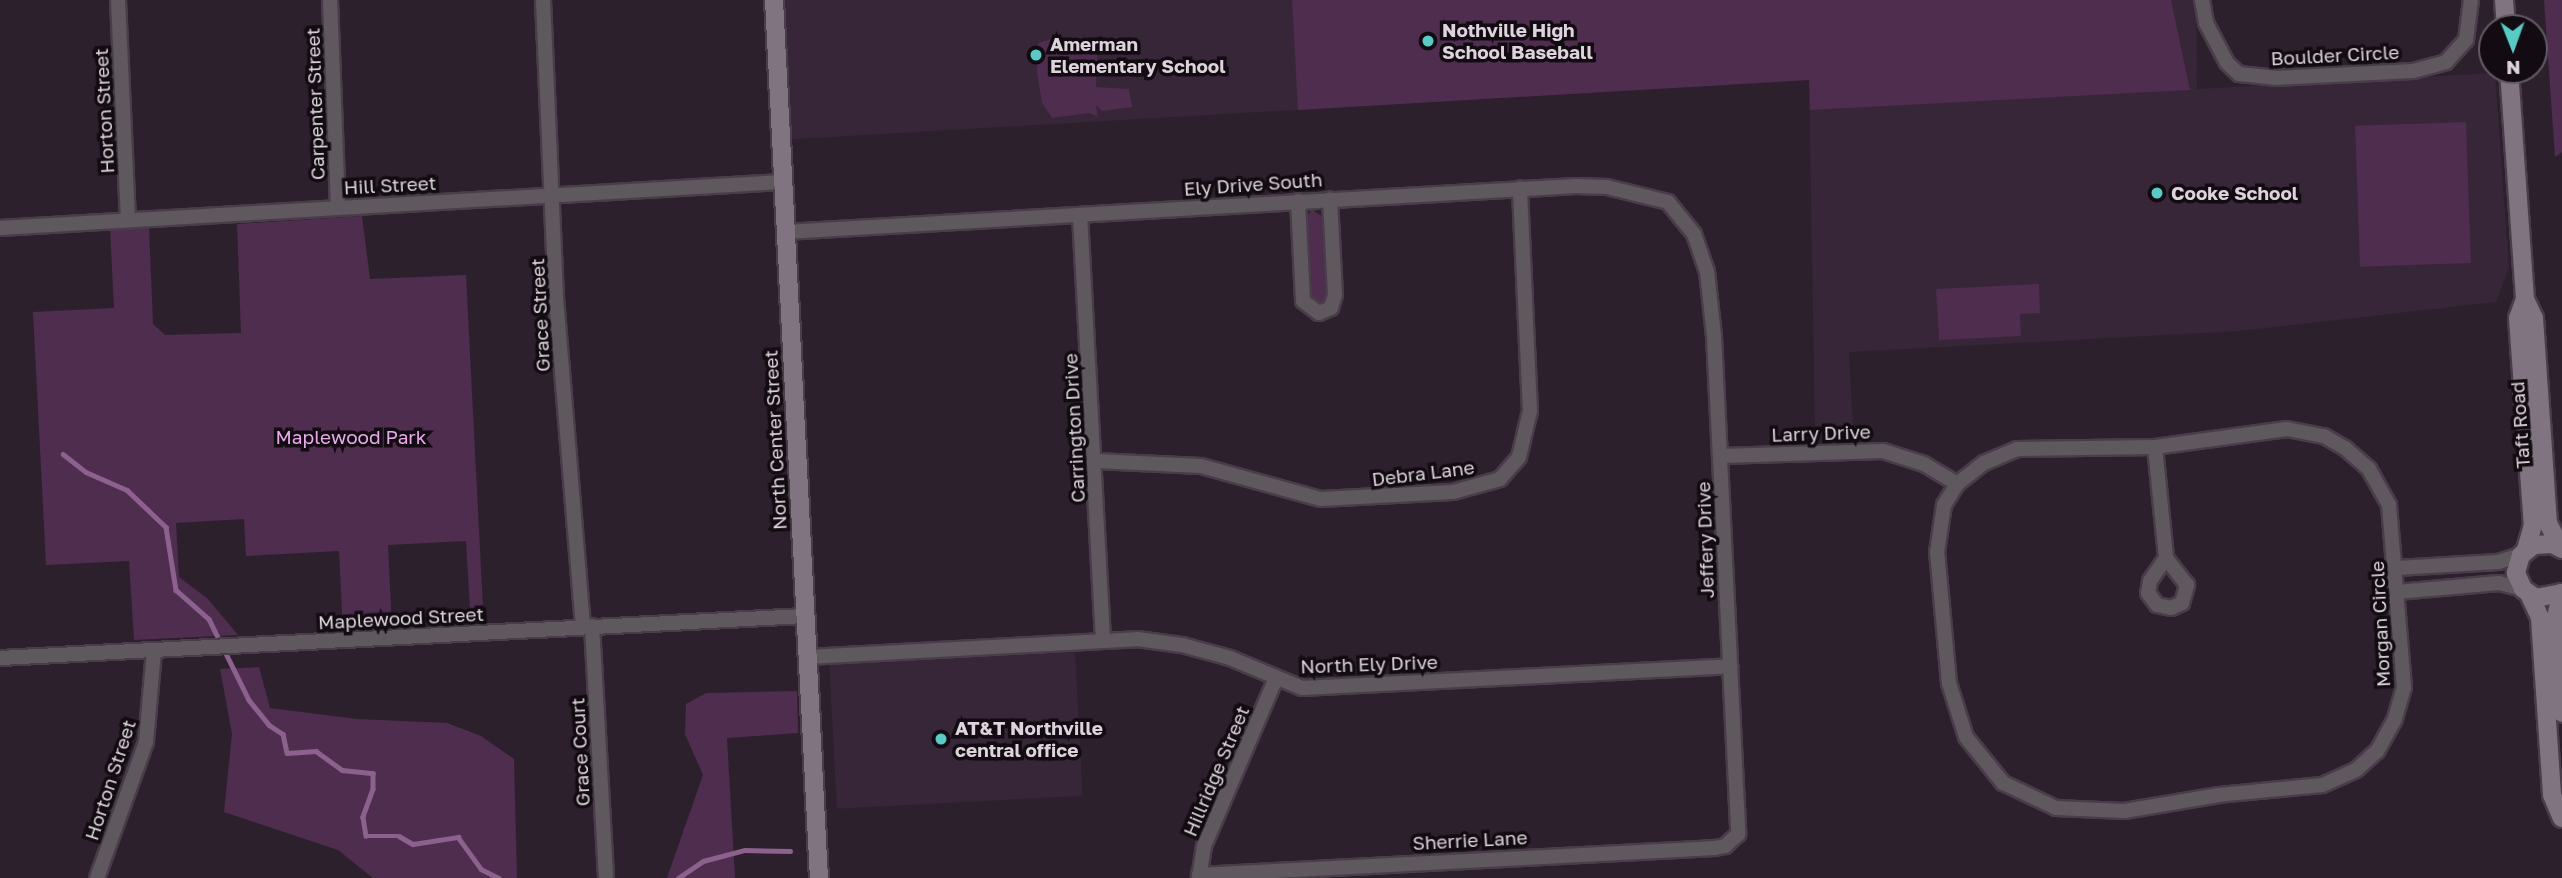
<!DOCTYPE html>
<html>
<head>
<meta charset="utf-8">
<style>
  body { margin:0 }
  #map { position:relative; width:2562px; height:878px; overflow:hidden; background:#2d202d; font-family:"Golos Text",sans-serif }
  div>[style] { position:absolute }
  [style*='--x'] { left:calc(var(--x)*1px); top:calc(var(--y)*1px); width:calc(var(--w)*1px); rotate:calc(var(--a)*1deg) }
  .built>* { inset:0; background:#372538; transform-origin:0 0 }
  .green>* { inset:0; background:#4e2d4f; transform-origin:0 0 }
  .stream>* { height:4.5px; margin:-2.25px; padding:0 2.25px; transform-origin:2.25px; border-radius:2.25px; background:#8d618e }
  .roads { filter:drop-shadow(2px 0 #493d49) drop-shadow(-2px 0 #493d49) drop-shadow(0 2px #493d49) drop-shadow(0 -2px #493d49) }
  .street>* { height:14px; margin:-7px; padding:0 7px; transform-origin:7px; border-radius:7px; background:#5f585f }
  .secondary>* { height:18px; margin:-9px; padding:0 9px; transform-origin:9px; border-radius:9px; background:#7f747f }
  .dots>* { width:19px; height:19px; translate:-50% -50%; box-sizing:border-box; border:4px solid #120c12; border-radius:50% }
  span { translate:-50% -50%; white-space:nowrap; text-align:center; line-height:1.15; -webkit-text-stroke:7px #120c12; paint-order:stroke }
  .poi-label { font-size:19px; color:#ddd3dc; font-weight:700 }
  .left { translate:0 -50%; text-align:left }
  .street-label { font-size:19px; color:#ddd3dc }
  .park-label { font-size:19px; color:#eaa9eb }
  .north { position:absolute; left:2478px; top:14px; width:70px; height:70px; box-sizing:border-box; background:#120c12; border:2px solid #635c63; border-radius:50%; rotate:179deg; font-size:19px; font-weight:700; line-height:28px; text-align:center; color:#ddd3dc }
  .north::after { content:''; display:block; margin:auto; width:24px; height:32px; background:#55cdc6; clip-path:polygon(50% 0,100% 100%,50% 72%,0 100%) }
</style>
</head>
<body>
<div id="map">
  <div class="built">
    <i style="clip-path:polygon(775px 0,2196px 0,2197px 89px,2495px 73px,2509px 268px,2496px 302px,2239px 331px,1849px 352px,1853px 429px,1815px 435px,1809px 80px,780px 140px)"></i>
    <i style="left:1075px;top:652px;width:144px;height:246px;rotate:87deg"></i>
  </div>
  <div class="green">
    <i style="clip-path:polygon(1292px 0,2171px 0,2190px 90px,1810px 110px,1809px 80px,1298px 110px)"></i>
    <i style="clip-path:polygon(2544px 0,2562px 0,2562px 152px,2555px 157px)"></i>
    <i style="clip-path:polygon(1054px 38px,1098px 42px,1096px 87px,1129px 89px,1132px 107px,1102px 111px,1096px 105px,1098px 117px,1089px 113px,1052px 118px,1042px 103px,1037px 73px,1038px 43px)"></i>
    <i style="left:2466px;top:122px;width:141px;height:111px;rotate:88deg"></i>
    <i style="clip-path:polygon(1312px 210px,1325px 218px,1329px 295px,1322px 305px,1311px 302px,1309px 296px,1306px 216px)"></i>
    <i style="clip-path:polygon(362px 216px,370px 279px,466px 275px,483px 608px,470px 609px,466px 541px,388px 545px,392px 628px,343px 631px,339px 551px,246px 556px,244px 519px,176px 523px,179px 577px,208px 599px,238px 635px,134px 640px,129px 561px,46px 565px,33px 312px,114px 308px,110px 229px,149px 228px,153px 324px,165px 335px,241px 333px,237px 224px)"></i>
    <i style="clip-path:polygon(2039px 284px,2040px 313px,2020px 314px,2021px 336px,1939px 340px,1936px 289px)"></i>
    <i style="clip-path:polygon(259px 667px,270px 708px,357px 719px,447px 723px,481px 736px,514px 759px,517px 878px,373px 878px,338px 850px,224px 812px,232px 734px,220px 669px)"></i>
    <i style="clip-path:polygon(797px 691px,798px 733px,727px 738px,735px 878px,667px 878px,703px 775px,685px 734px,686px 704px,706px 693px)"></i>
  </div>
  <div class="stream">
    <i style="--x:63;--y:454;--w:29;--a:38"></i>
    <i style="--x:86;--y:472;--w:45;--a:23.7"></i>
    <i style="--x:127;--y:490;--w:54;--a:43.5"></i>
    <i style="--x:166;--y:527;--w:64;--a:81"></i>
    <i style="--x:176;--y:590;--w:44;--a:41.3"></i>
    <i style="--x:209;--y:619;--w:90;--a:63.7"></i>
    <i style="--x:249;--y:700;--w:32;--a:51"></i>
    <i style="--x:269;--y:725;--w:17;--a:33"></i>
    <i style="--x:283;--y:734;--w:19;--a:78"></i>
    <i style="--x:287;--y:753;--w:29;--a:-4"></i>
    <i style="--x:316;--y:751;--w:32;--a:36"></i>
    <i style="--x:342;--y:770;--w:31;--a:6"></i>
    <i style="--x:373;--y:773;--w:16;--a:90"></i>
    <i style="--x:373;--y:789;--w:30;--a:110"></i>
    <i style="--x:363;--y:817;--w:19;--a:81"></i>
    <i style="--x:366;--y:836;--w:33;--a:0"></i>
    <i style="--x:399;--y:836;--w:16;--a:30"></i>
    <i style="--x:413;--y:844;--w:46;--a:-8.8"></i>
    <i style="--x:458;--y:837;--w:39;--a:54"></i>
    <i style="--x:481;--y:869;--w:20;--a:27"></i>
    <i style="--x:678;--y:878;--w:30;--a:-34"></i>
    <i style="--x:703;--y:861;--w:43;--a:-14.7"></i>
    <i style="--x:745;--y:850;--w:45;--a:1.3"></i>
  </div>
  <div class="roads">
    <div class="street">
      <i style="--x:118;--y:0;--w:220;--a:87.4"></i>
      <i style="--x:330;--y:0;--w:207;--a:87.8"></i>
      <i style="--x:543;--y:0;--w:298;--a:87.5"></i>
      <i style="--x:556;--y:298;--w:330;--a:85.3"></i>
      <i style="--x:2202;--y:0;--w:23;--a:80"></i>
      <i style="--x:2206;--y:23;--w:45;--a:62.3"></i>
      <i style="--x:2227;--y:63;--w:16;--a:43"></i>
      <i style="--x:2239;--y:74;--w:36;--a:6"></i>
      <i style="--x:2275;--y:78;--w:138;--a:-2.9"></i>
      <i style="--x:2413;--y:71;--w:34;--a:-15"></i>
      <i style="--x:2446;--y:62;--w:30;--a:-48"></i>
      <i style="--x:2466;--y:40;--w:40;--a:-82.9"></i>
      <i style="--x:1298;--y:201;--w:100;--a:87.1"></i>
      <i style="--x:1303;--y:301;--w:20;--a:37"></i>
      <i style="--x:1319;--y:313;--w:13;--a:-23"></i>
      <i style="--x:1331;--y:308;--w:14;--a:-73"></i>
      <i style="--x:1335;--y:295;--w:96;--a:-93"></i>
      <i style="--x:1080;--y:215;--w:425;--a:86.9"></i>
      <i style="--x:0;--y:228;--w:783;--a:-3.37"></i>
      <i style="--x:785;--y:232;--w:792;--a:-3.33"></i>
      <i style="--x:1576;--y:186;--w:31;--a:2"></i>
      <i style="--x:1607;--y:187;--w:63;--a:13.8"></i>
      <i style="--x:1668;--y:202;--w:41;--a:50.9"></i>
      <i style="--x:1694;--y:234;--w:39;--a:71"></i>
      <i style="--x:1707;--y:271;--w:65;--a:83.9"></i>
      <i style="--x:1714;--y:336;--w:499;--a:87.2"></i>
      <i style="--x:1738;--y:834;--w:18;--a:137"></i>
      <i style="--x:1725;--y:846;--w:10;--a:169"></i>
      <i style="--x:1715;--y:848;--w:517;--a:177"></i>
      <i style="--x:2287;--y:429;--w:38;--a:11"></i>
      <i style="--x:2324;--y:436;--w:24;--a:30"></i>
      <i style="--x:2345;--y:448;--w:32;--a:41"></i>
      <i style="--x:2369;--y:469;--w:41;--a:60.9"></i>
      <i style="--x:2389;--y:505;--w:183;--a:85.3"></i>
      <i style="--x:2404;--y:687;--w:33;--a:106"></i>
      <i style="--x:2395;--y:719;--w:37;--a:119"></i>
      <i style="--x:2377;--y:751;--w:28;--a:138"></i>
      <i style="--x:2356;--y:770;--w:37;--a:156"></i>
      <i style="--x:2322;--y:785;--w:103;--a:174.5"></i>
      <i style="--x:2219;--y:795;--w:96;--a:170.4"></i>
      <i style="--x:2124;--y:811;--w:68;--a:-177.5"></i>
      <i style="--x:2056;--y:808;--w:59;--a:-154.7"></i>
      <i style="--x:2003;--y:783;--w:59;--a:-128.8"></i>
      <i style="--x:1966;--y:737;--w:57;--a:-107.5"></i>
      <i style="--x:1949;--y:683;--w:132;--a:-95.2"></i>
      <i style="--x:1937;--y:552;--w:48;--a:-81.5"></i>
      <i style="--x:1944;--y:505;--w:25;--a:-58"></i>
      <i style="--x:1957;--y:484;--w:34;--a:-38"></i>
      <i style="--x:1984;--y:463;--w:36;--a:-23"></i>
      <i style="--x:2017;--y:449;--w:138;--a:-0.8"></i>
      <i style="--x:2155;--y:447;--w:133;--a:-7.8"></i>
      <i style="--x:2155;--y:447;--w:112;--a:84.3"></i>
      <i style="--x:2166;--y:558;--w:28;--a:125"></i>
      <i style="--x:2150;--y:581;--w:12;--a:99"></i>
      <i style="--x:2148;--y:593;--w:15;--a:53"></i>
      <i style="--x:2157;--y:605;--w:14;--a:12"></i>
      <i style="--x:2171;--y:608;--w:12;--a:-24"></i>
      <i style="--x:2182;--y:603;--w:19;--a:-74"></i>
      <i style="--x:2187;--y:585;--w:34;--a:-128"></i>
      <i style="--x:1721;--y:456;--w:162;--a:-1.8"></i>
      <i style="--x:1883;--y:451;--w:43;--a:17.6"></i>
      <i style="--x:1924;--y:464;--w:39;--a:31"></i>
      <i style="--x:1096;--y:461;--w:105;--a:2.7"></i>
      <i style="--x:1201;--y:466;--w:124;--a:15.4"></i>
      <i style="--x:1321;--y:499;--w:132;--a:-3"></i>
      <i style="--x:1453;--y:492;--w:49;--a:-15.5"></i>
      <i style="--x:1500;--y:479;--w:29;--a:-49"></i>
      <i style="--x:1519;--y:457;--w:47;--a:-76.6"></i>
      <i style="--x:1530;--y:411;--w:223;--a:-92.6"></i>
      <i style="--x:2397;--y:568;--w:101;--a:-3.4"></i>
      <i style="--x:2498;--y:562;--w:24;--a:-17"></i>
      <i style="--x:2398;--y:592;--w:101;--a:-5.1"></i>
      <i style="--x:2499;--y:583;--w:25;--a:14"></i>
      <i style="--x:592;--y:626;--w:250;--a:86.8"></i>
      <i style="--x:808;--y:657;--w:329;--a:-3.1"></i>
      <i style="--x:1137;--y:639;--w:45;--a:7.6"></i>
      <i style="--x:1182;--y:645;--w:50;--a:15.2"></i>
      <i style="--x:1230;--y:658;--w:78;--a:22.6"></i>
      <i style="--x:1302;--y:688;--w:429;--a:-2.9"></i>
      <i style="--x:0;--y:658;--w:806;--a:-2.99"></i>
      <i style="--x:97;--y:878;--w:145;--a:-70.2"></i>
      <i style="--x:146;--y:742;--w:91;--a:-85"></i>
      <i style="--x:1199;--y:878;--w:32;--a:-81"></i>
      <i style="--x:1204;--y:846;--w:181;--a:-66.8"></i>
    </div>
    <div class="secondary">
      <i style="--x:774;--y:0;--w:879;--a:87.07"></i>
      <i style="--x:2504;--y:0;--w:28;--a:86"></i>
      <i style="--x:2509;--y:70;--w:230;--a:86"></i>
      <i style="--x:2525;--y:299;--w:21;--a:65"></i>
      <i style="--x:2534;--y:318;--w:205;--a:86.1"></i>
      <i style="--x:2548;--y:523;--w:27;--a:63"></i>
      <i style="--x:2525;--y:299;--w:20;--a:110"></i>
      <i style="--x:2518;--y:318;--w:208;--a:85.9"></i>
      <i style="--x:2533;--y:525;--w:25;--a:106"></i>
      <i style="--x:2562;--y:549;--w:11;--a:-153"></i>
      <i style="--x:2552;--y:544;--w:18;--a:177"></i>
      <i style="--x:2534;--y:545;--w:16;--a:142"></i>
      <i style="--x:2521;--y:555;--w:19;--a:106"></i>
      <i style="--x:2516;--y:573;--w:17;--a:66"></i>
      <i style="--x:2523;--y:589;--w:16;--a:35"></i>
      <i style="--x:2536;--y:598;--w:26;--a:-11"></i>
      <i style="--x:2561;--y:593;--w:33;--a:101"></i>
      <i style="--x:2555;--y:625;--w:88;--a:85.5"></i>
      <i style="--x:2529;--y:594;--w:26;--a:65"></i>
      <i style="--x:2540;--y:618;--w:177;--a:86.1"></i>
      <i style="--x:2552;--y:795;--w:25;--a:67"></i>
    </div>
  </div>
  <div class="dots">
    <i style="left:1428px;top:41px;background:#55cdc6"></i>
    <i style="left:1036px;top:55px;background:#55cdc6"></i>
    <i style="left:2157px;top:193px;background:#55cdc6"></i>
    <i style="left:941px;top:739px;background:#55cdc6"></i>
  </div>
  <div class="poi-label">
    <span class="left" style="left:1442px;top:41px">Nothville High<br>School Baseball</span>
    <span class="left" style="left:1050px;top:55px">Amerman<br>Elementary School</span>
    <span class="left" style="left:2171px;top:193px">Cooke School</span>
    <span class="left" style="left:955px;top:739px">AT&amp;T Northville<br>central office</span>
  </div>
  <div class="street-label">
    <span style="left:2335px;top:55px;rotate:-3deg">Boulder Circle</span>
    <span style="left:315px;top:104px;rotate:-92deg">Carpenter Street</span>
    <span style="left:104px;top:111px;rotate:-93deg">Horton Street</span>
    <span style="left:1253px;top:184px;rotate:-4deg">Ely Drive South</span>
    <span style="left:390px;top:185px;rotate:-3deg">Hill Street</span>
    <span style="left:540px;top:315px;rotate:-93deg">Grace Street</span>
    <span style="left:2520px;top:425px;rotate:-94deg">Taft Road</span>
    <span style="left:1074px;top:428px;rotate:-93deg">Carrington Drive</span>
    <span style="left:1821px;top:433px;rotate:-2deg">Larry Drive</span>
    <span style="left:775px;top:440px;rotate:-93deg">North Center Street</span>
    <span style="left:1423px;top:473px;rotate:-7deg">Debra Lane</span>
    <span style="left:1705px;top:540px;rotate:-92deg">Jeffery Drive</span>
    <span style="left:401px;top:618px;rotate:-3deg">Maplewood Street</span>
    <span style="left:2380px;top:624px;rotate:-93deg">Morgan Circle</span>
    <span style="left:1369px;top:664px;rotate:-2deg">North Ely Drive</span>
    <span style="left:580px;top:752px;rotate:-93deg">Grace Court</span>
    <span style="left:1216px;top:771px;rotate:-67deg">Hillridge Street</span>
    <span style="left:110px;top:780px;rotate:-72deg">Horton Street</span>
    <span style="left:1470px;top:840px;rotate:-3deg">Sherrie Lane</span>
  </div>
  <div class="park-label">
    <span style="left:351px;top:437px">Maplewood Park</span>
  </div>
  <div class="north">N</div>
</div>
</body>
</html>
